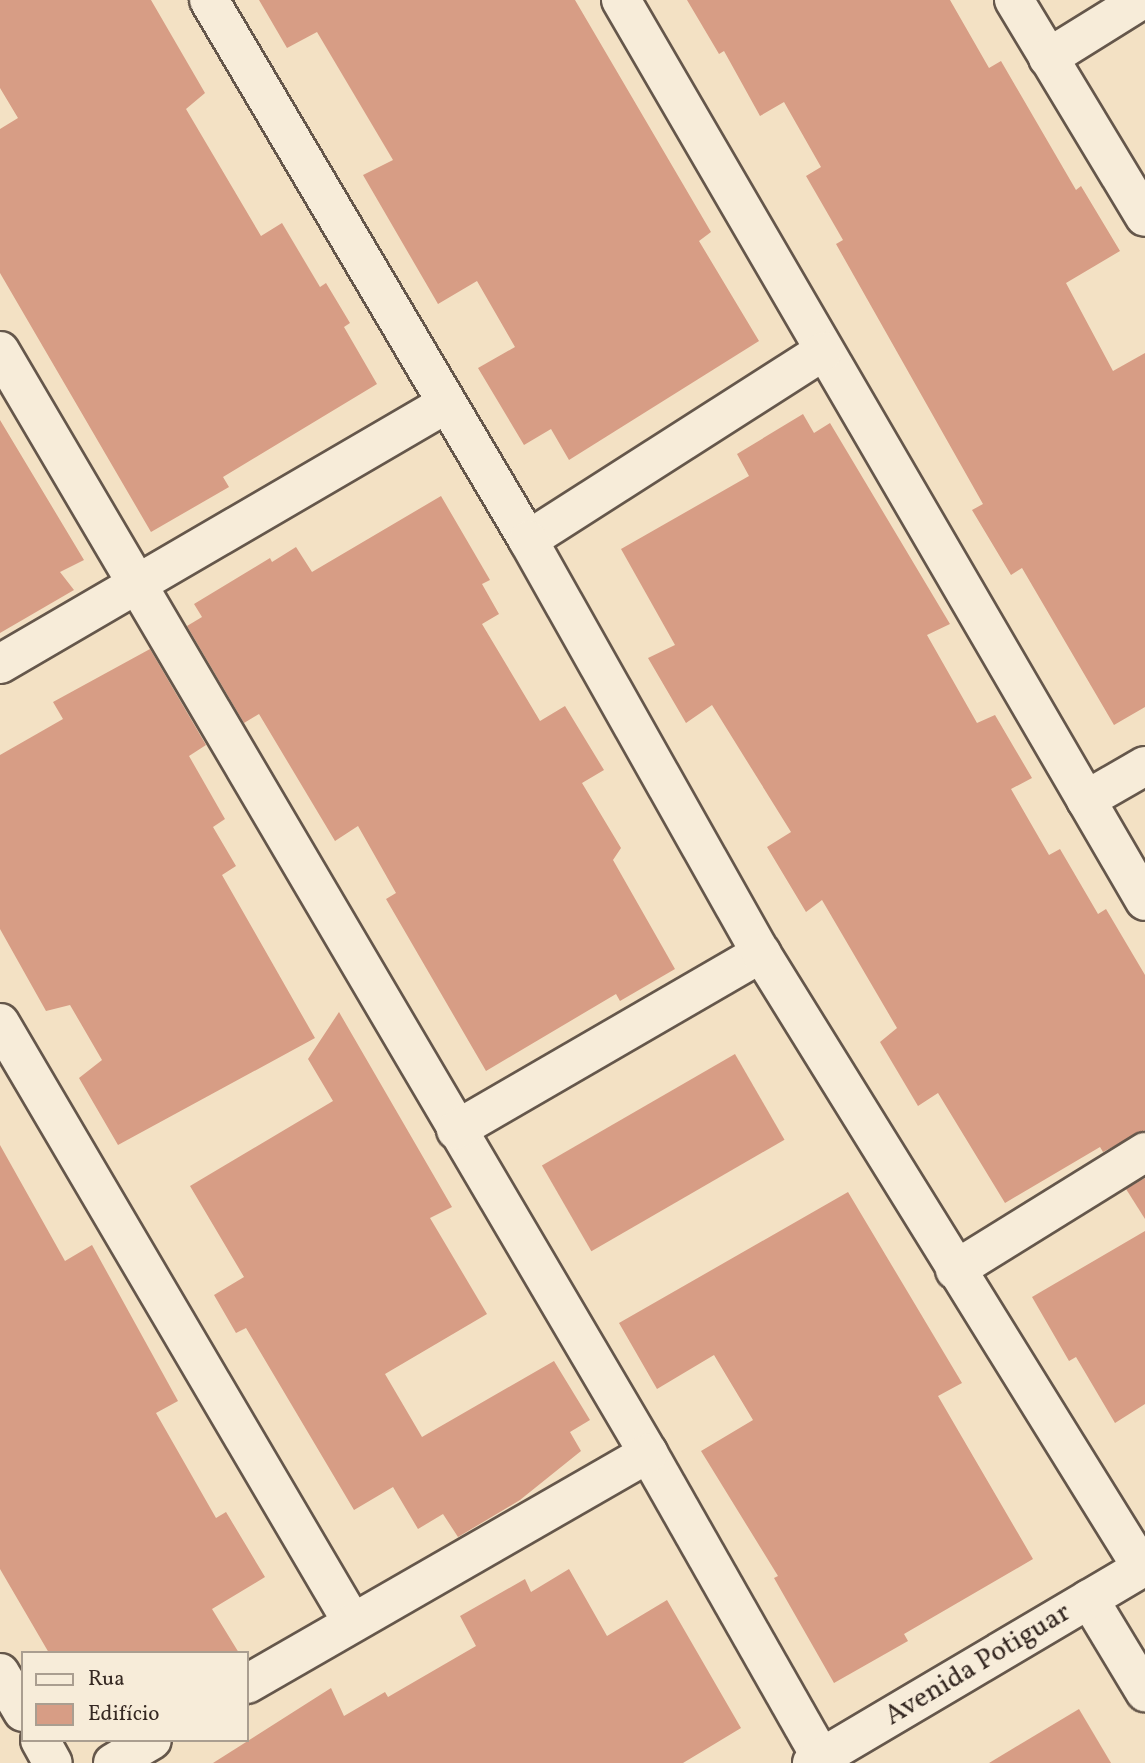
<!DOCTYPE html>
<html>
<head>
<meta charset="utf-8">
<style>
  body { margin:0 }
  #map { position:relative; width:1145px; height:1763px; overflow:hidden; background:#f3e1c4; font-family:Vollkorn,serif }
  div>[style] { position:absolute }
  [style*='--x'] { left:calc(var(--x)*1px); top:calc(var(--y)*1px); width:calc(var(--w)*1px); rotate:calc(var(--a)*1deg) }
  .building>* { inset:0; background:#d79d85; transform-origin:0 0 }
  .roads { filter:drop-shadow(2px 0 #65574b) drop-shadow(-2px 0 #65574b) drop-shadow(0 2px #65574b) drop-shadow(0 -2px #65574b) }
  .minor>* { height:38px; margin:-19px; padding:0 19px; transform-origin:19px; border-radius:19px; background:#f7ecd9 }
  .tertiary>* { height:38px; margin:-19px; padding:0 19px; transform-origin:19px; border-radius:19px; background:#f7ecd9 }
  span { translate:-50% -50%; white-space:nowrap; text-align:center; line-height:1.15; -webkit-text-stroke:5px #f7ecd9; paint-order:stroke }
  .street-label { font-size:28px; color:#362923 }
  .legend { position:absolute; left:21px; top:1651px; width:228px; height:91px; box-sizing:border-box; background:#f7ecd9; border:2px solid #aa9e90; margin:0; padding:9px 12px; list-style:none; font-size:21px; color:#362923 }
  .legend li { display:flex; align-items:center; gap:14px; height:35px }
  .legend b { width:35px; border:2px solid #aa9e90 }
</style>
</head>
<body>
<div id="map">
  <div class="building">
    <i style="clip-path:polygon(0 0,151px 0,205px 93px,186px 109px,261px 236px,282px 223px,320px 287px,326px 283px,350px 323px,344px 327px,377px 384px,223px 477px,229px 487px,151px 532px,0 273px,0 129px,18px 118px,0 88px)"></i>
    <i style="clip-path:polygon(259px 0,575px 0,711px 232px,699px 241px,759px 341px,569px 460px,551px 429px,524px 445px,478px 368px,515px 347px,477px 281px,438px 304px,363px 175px,393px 160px,317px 32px,287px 48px)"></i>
    <i style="clip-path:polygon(687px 0,950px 0,989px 68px,1001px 61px,1076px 190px,1081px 186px,1120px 251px,1066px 283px,1113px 371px,1145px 353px,1145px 707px,1114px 725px,1022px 568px,1011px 575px,972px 510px,983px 504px,836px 244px,843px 240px,806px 176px,821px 167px,784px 102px,760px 116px,724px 51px,719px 54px)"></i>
    <i style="clip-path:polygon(803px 414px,814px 433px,830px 423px,950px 624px,927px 635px,977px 723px,995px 715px,1032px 778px,1011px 789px,1049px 855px,1060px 849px,1098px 914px,1106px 909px,1145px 975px,1145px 1130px,1103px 1152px,1100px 1147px,1005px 1203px,938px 1093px,918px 1106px,880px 1042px,897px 1028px,822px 900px,806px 912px,767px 847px,791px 832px,712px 705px,686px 723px,648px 658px,675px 645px,621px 549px,749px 476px,737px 454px)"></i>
    <i style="clip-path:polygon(0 420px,84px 560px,60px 572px,74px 590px,0 633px)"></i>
    <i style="clip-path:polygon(441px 496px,490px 580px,482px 584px,499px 614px,482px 624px,540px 721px,565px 706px,604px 770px,582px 783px,621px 848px,613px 860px,675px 969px,620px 1001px,616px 994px,486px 1071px,386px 899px,396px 893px,358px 826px,335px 841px,259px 714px,244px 723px,187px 626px,202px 617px,194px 604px,270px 558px,272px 562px,296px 547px,312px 572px)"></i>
    <i style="clip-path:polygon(150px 649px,206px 745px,189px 756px,225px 819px,213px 827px,236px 866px,222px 875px,315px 1038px,118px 1145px,79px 1078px,102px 1060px,70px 1005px,46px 1011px,0 929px,0 755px,63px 719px,53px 702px)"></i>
    <i style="clip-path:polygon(339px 1012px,452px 1207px,430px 1218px,487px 1314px,385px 1374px,422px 1437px,554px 1361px,590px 1420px,570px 1432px,581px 1451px,520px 1500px,458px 1537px,443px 1514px,418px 1529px,393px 1487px,354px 1510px,246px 1328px,236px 1333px,214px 1295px,244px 1277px,190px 1186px,333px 1101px,308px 1059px)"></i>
    <i style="left:735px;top:1054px;width:99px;height:223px;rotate:60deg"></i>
    <i style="clip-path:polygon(0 1145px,65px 1261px,92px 1245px,178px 1401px,156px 1413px,216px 1518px,226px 1512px,265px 1577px,212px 1609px,239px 1653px,49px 1653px,0 1569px)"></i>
    <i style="clip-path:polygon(1145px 1178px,1145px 1219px,1126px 1189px)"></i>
    <i style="clip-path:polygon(848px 1192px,962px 1383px,938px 1396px,1033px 1559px,904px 1634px,908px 1641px,834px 1683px,774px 1578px,778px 1576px,701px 1451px,753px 1420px,714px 1355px,657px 1389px,619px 1323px)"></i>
    <i style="clip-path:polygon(1145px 1231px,1145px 1404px,1115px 1423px,1076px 1357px,1069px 1361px,1032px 1297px)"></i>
    <i style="clip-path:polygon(569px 1569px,607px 1636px,667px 1600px,741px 1728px,683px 1763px,213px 1763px,331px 1688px,344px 1716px,385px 1692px,388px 1697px,476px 1646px,460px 1616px,525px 1579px,531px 1592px)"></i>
    <i style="clip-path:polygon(1079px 1709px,1111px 1763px,989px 1763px)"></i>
  </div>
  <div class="roads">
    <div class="minor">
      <i style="--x:621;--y:0;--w:1042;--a:59.82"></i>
      <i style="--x:1014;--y:0;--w:253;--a:58.9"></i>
      <i style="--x:1048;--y:58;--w:110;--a:-31.9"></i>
      <i style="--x:0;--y:351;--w:1278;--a:59.54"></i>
      <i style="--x:648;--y:1453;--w:351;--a:60.4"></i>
      <i style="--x:528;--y:540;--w:350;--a:-32.6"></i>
      <i style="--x:0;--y:664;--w:516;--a:-30.24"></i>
      <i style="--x:1086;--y:800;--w:68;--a:-30"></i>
      <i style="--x:0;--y:1023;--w:695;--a:59.56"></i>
      <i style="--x:456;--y:1130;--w:353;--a:-30.1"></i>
      <i style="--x:955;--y:1270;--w:224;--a:-31.8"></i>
      <i style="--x:1089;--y:1599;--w:109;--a:58.9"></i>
      <i style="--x:0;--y:1673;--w:45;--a:59.5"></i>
      <i style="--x:247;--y:1684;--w:463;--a:-29.9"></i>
      <i style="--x:40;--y:1740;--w:26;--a:61"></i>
      <i style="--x:113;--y:1763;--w:45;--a:-30.5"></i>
    </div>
    <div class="tertiary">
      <i style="--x:209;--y:0;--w:627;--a:59.43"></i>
      <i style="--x:528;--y:540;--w:474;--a:60.6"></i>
      <i style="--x:761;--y:953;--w:723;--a:58.22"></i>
      <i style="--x:812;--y:1763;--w:387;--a:-30.6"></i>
    </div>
  </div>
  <div class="street-label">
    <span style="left:978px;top:1665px;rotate:-31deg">Avenida Potiguar</span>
  </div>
  <ul class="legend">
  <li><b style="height:9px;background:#f7ecd9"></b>Rua</li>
  <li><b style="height:19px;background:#d79d85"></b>Edifício</li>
  </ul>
</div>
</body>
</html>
